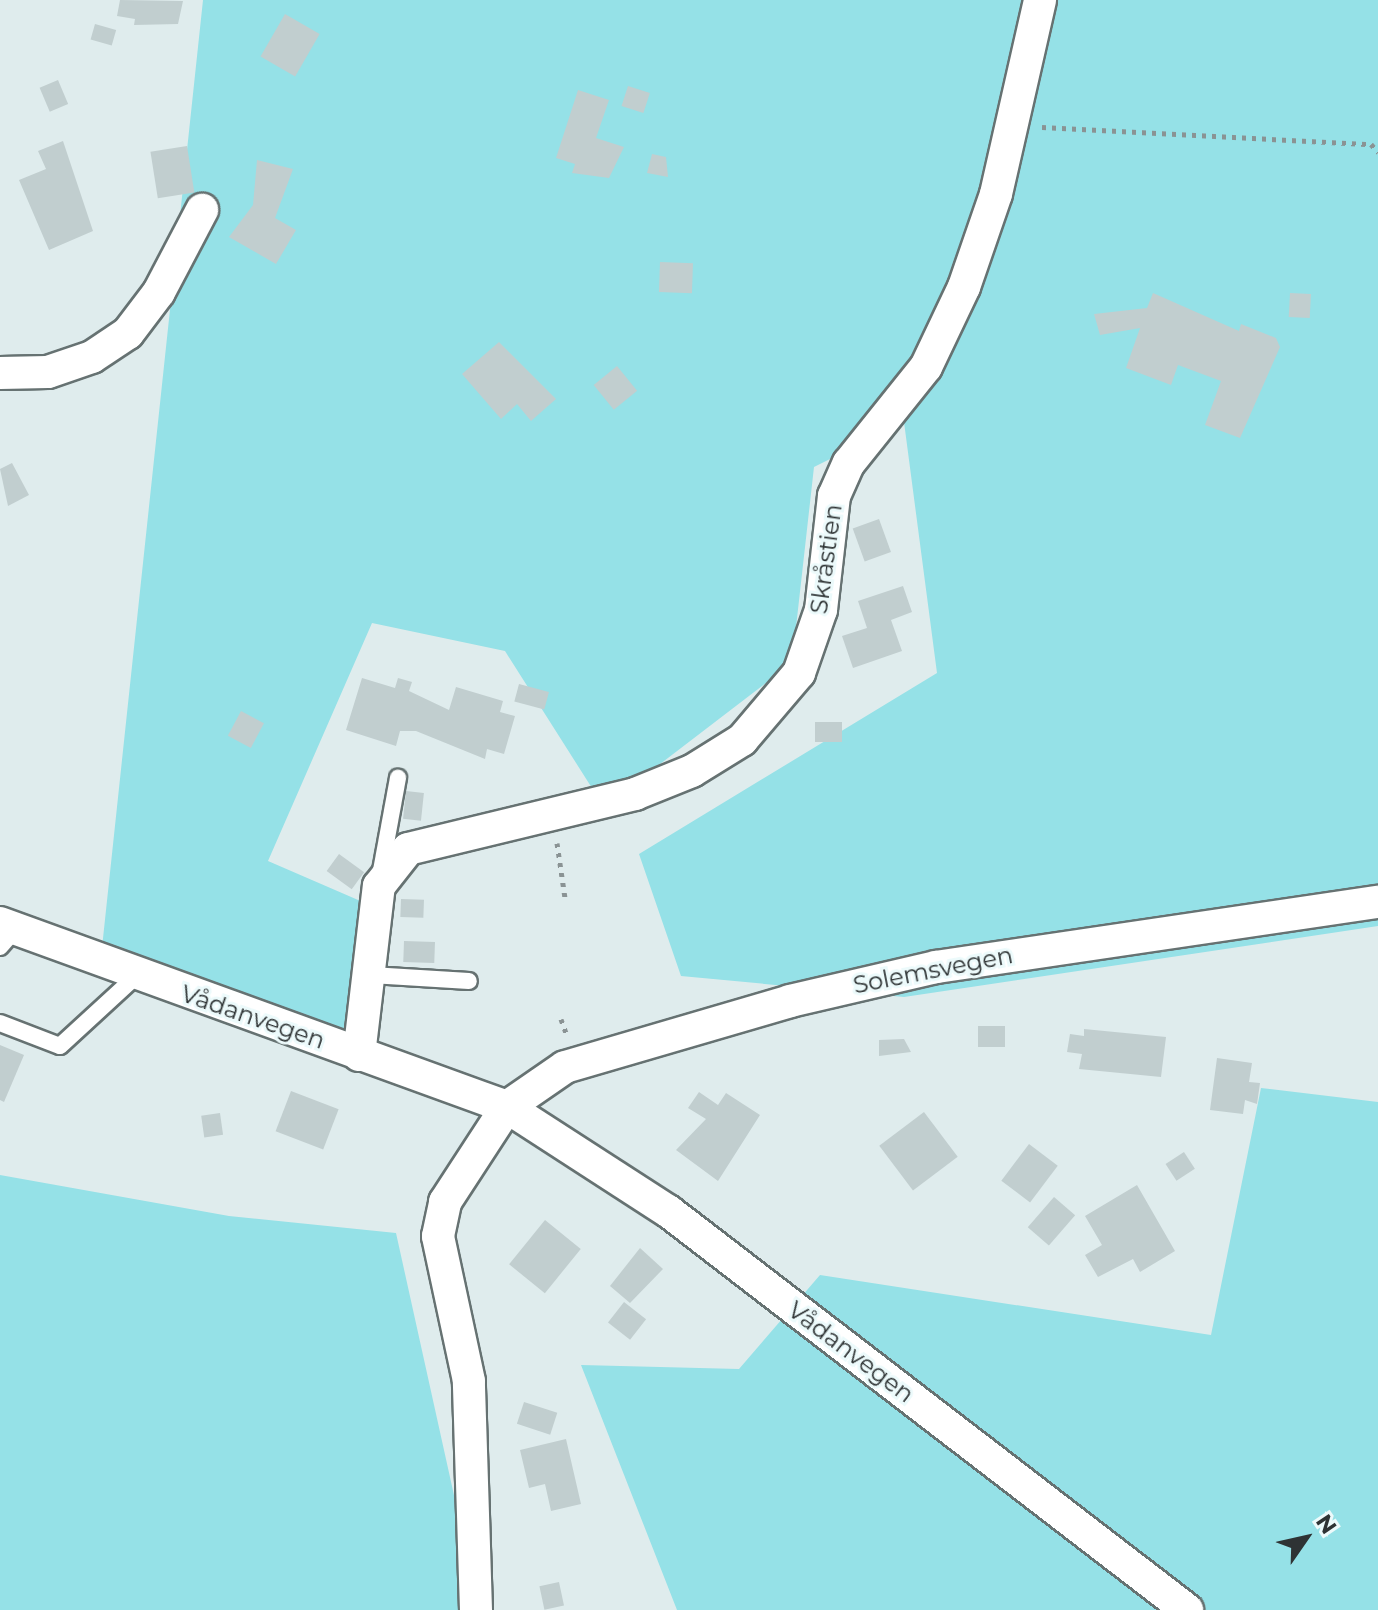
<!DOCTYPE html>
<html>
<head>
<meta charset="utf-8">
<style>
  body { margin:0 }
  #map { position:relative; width:1378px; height:1610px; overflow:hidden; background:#dfeced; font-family:Montserrat,sans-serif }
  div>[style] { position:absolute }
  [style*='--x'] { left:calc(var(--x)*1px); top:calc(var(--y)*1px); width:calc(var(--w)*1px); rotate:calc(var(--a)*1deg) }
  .green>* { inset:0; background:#95e1e7 }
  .building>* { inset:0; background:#c1cecf; transform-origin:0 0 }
  .path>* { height:5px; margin-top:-2.5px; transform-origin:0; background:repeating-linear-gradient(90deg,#8a9394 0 4px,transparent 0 10px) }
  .roads { filter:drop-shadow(2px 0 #667272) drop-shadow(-2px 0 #667272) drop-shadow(0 2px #667272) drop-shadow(0 -2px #667272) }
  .lane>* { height:16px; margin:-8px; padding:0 8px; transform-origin:8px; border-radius:8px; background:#fff }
  .street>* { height:32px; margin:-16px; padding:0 16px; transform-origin:16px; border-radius:16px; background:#fff }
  span { translate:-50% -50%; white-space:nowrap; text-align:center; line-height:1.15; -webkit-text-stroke:6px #ecfafb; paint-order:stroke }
  .street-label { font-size:24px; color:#2e3334 }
  .north { position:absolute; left:1266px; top:1498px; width:80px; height:80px; -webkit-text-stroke:6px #ecfafb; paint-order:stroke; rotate:56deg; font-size:22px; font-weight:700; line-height:32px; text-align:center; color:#2e3334 }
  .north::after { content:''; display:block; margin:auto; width:28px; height:36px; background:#2e3334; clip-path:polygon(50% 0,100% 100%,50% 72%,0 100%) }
</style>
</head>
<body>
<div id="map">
  <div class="green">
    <i style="clip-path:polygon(203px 0,1378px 0,1378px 926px,904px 997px,681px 976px,639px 854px,937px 673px,904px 422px,814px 467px,792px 663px,604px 807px,505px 651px,372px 623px,268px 861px,372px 906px,345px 1030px,101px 957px)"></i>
    <i style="clip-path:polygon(1261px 1088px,1378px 1102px,1378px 1610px,677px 1610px,581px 1365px,739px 1369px,820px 1275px,1211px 1335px)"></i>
    <i style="clip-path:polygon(0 1175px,229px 1216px,396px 1233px,465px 1545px,462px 1610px,0 1610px)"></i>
  </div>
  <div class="building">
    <i style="clip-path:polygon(120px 0,183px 1px,178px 24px,134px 25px,135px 19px,117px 16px)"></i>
    <i style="left:285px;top:14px;width:40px;height:49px;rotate:30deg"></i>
    <i style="left:95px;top:24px;width:22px;height:16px;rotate:16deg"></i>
    <i style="left:58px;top:80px;width:26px;height:20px;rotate:67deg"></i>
    <i style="left:628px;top:86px;width:23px;height:21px;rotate:18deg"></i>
    <i style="clip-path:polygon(578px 90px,609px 100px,596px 138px,624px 147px,609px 178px,572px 173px,575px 164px,556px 158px)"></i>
    <i style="clip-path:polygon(63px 141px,93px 231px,49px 250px,19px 180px,46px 169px,38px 151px)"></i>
    <i style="left:187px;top:146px;width:47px;height:37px;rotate:81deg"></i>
    <i style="clip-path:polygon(652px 154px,666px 157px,668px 177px,647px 173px)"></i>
    <i style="clip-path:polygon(257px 160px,293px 169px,275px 218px,296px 230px,276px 264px,229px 237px,253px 205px)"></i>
    <i style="left:660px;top:262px;width:33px;height:30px;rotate:2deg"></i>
    <i style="clip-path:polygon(1153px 293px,1239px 331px,1241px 324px,1276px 338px,1280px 347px,1240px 438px,1205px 425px,1221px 381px,1178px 365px,1171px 385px,1126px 368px,1140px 328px,1100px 335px,1094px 314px,1147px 308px)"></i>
    <i style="left:1290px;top:293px;width:21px;height:24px;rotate:3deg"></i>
    <i style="clip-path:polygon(499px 342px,556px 399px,531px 421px,517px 404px,501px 419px,462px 374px)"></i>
    <i style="left:617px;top:366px;width:32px;height:30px;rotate:51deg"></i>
    <i style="clip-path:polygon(12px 463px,29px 495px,8px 506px,0 469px)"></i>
    <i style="left:879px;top:519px;width:35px;height:28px;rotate:70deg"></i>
    <i style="clip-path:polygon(903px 586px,912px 612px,891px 620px,902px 651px,853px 668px,842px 636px,867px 628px,858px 601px)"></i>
    <i style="clip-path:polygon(362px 678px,395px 688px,398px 678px,412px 682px,409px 691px,449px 710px,456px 687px,503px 701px,500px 712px,515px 716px,504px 754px,487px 749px,485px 759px,416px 731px,400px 731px,396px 746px,346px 730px)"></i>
    <i style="left:519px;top:684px;width:31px;height:18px;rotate:15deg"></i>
    <i style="left:241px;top:711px;width:26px;height:28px;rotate:28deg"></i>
    <i style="left:842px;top:722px;width:20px;height:27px;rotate:90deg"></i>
    <i style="left:406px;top:791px;width:18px;height:28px;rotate:6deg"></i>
    <i style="left:339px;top:854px;width:31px;height:21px;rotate:36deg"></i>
    <i style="left:401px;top:899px;width:23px;height:18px;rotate:2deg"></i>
    <i style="left:404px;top:941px;width:31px;height:21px;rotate:2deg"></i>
    <i style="left:1005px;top:1026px;width:21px;height:27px;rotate:90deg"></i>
    <i style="clip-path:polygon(1084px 1029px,1166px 1037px,1161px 1077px,1079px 1069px,1082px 1054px,1067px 1052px,1070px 1034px,1084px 1036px)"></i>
    <i style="clip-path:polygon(904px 1039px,911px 1052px,879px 1056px,879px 1040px)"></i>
    <i style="clip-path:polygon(0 1045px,24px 1055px,4px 1102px,0 1100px)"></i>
    <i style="clip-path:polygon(1217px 1058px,1252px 1063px,1249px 1082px,1260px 1083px,1257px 1104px,1245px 1100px,1243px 1114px,1210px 1110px)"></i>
    <i style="left:291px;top:1091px;width:51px;height:43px;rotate:21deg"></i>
    <i style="clip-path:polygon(699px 1092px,718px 1105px,726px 1093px,760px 1115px,718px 1181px,676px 1150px,706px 1119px,688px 1108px)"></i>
    <i style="left:924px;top:1112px;width:56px;height:56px;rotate:53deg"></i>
    <i style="left:220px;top:1113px;width:22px;height:19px;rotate:82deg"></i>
    <i style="left:1029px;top:1144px;width:36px;height:46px;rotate:37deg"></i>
    <i style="left:1184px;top:1152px;width:20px;height:22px;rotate:57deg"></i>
    <i style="clip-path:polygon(1137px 1185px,1175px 1251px,1140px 1272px,1133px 1259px,1098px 1277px,1085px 1255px,1102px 1245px,1085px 1216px)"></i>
    <i style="left:1054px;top:1197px;width:28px;height:40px;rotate:41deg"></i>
    <i style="left:545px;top:1220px;width:46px;height:57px;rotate:39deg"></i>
    <i style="clip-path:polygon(640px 1248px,663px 1269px,630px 1303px,610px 1286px)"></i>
    <i style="left:624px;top:1302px;width:28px;height:26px;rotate:38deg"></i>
    <i style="left:524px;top:1402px;width:35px;height:23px;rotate:18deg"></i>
    <i style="clip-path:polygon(566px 1439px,581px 1504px,551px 1511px,545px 1484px,529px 1488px,520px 1450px)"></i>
    <i style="left:559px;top:1582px;width:24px;height:20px;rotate:78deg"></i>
  </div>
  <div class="path">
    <i style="--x:1042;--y:127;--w:329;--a:3"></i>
    <i style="--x:1371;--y:144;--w:11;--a:49"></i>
    <i style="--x:557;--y:843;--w:56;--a:81.7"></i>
    <i style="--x:561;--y:1019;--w:15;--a:70"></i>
  </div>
  <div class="roads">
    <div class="lane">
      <i style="--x:380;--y:876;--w:100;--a:-79.6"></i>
      <i style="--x:0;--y:947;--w:23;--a:-49"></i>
      <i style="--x:371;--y:975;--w:98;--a:3.5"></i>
      <i style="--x:0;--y:1023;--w:64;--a:21"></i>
      <i style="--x:60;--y:1046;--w:103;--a:-42.6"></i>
    </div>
    <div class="street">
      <i style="--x:0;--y:373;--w:48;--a:-1.2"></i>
      <i style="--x:48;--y:372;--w:46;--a:-18.8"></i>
      <i style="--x:92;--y:357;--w:43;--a:-33.7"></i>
      <i style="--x:128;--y:333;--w:51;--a:-52.9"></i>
      <i style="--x:159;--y:292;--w:93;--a:-62.3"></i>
      <i style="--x:0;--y:923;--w:539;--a:19.95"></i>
      <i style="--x:507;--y:1107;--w:192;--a:32.9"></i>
      <i style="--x:668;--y:1211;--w:655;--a:37.55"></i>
      <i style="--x:359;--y:1055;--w:170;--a:-83.3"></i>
      <i style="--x:379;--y:886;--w:47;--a:-51.9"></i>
      <i style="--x:408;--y:849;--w:234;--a:-13.6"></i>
      <i style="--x:635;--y:794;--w:61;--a:-22"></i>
      <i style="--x:692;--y:771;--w:59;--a:-31.8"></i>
      <i style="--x:742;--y:740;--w:88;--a:-49.6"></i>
      <i style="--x:799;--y:673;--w:67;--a:-70.8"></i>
      <i style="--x:821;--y:610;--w:115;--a:-83.5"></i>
      <i style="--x:834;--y:496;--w:36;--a:-66"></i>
      <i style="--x:849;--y:463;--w:123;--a:-51.3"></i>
      <i style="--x:926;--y:367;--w:89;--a:-64.6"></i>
      <i style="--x:964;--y:287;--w:98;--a:-71"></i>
      <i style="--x:996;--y:194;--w:199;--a:-77.2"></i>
      <i style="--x:476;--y:1610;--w:229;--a:-91.8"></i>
      <i style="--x:469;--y:1381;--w:148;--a:-102.1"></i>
      <i style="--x:438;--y:1236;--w:35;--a:-78"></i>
      <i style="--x:445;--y:1202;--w:113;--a:-56.9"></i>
      <i style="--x:507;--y:1107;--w:70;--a:-34.6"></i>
      <i style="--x:565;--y:1067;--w:234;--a:-16.3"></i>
      <i style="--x:790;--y:1001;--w:150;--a:-13.1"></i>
      <i style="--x:936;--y:967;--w:447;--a:-8.4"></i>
    </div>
  </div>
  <div class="street-label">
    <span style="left:826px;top:559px;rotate:-82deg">Skråstien</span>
    <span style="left:933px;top:970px;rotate:-11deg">Solemsvegen</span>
    <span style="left:253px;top:1017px;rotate:19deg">Vådanvegen</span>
    <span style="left:851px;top:1352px;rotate:37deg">Vådanvegen</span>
  </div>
  <div class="north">N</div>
</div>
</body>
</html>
